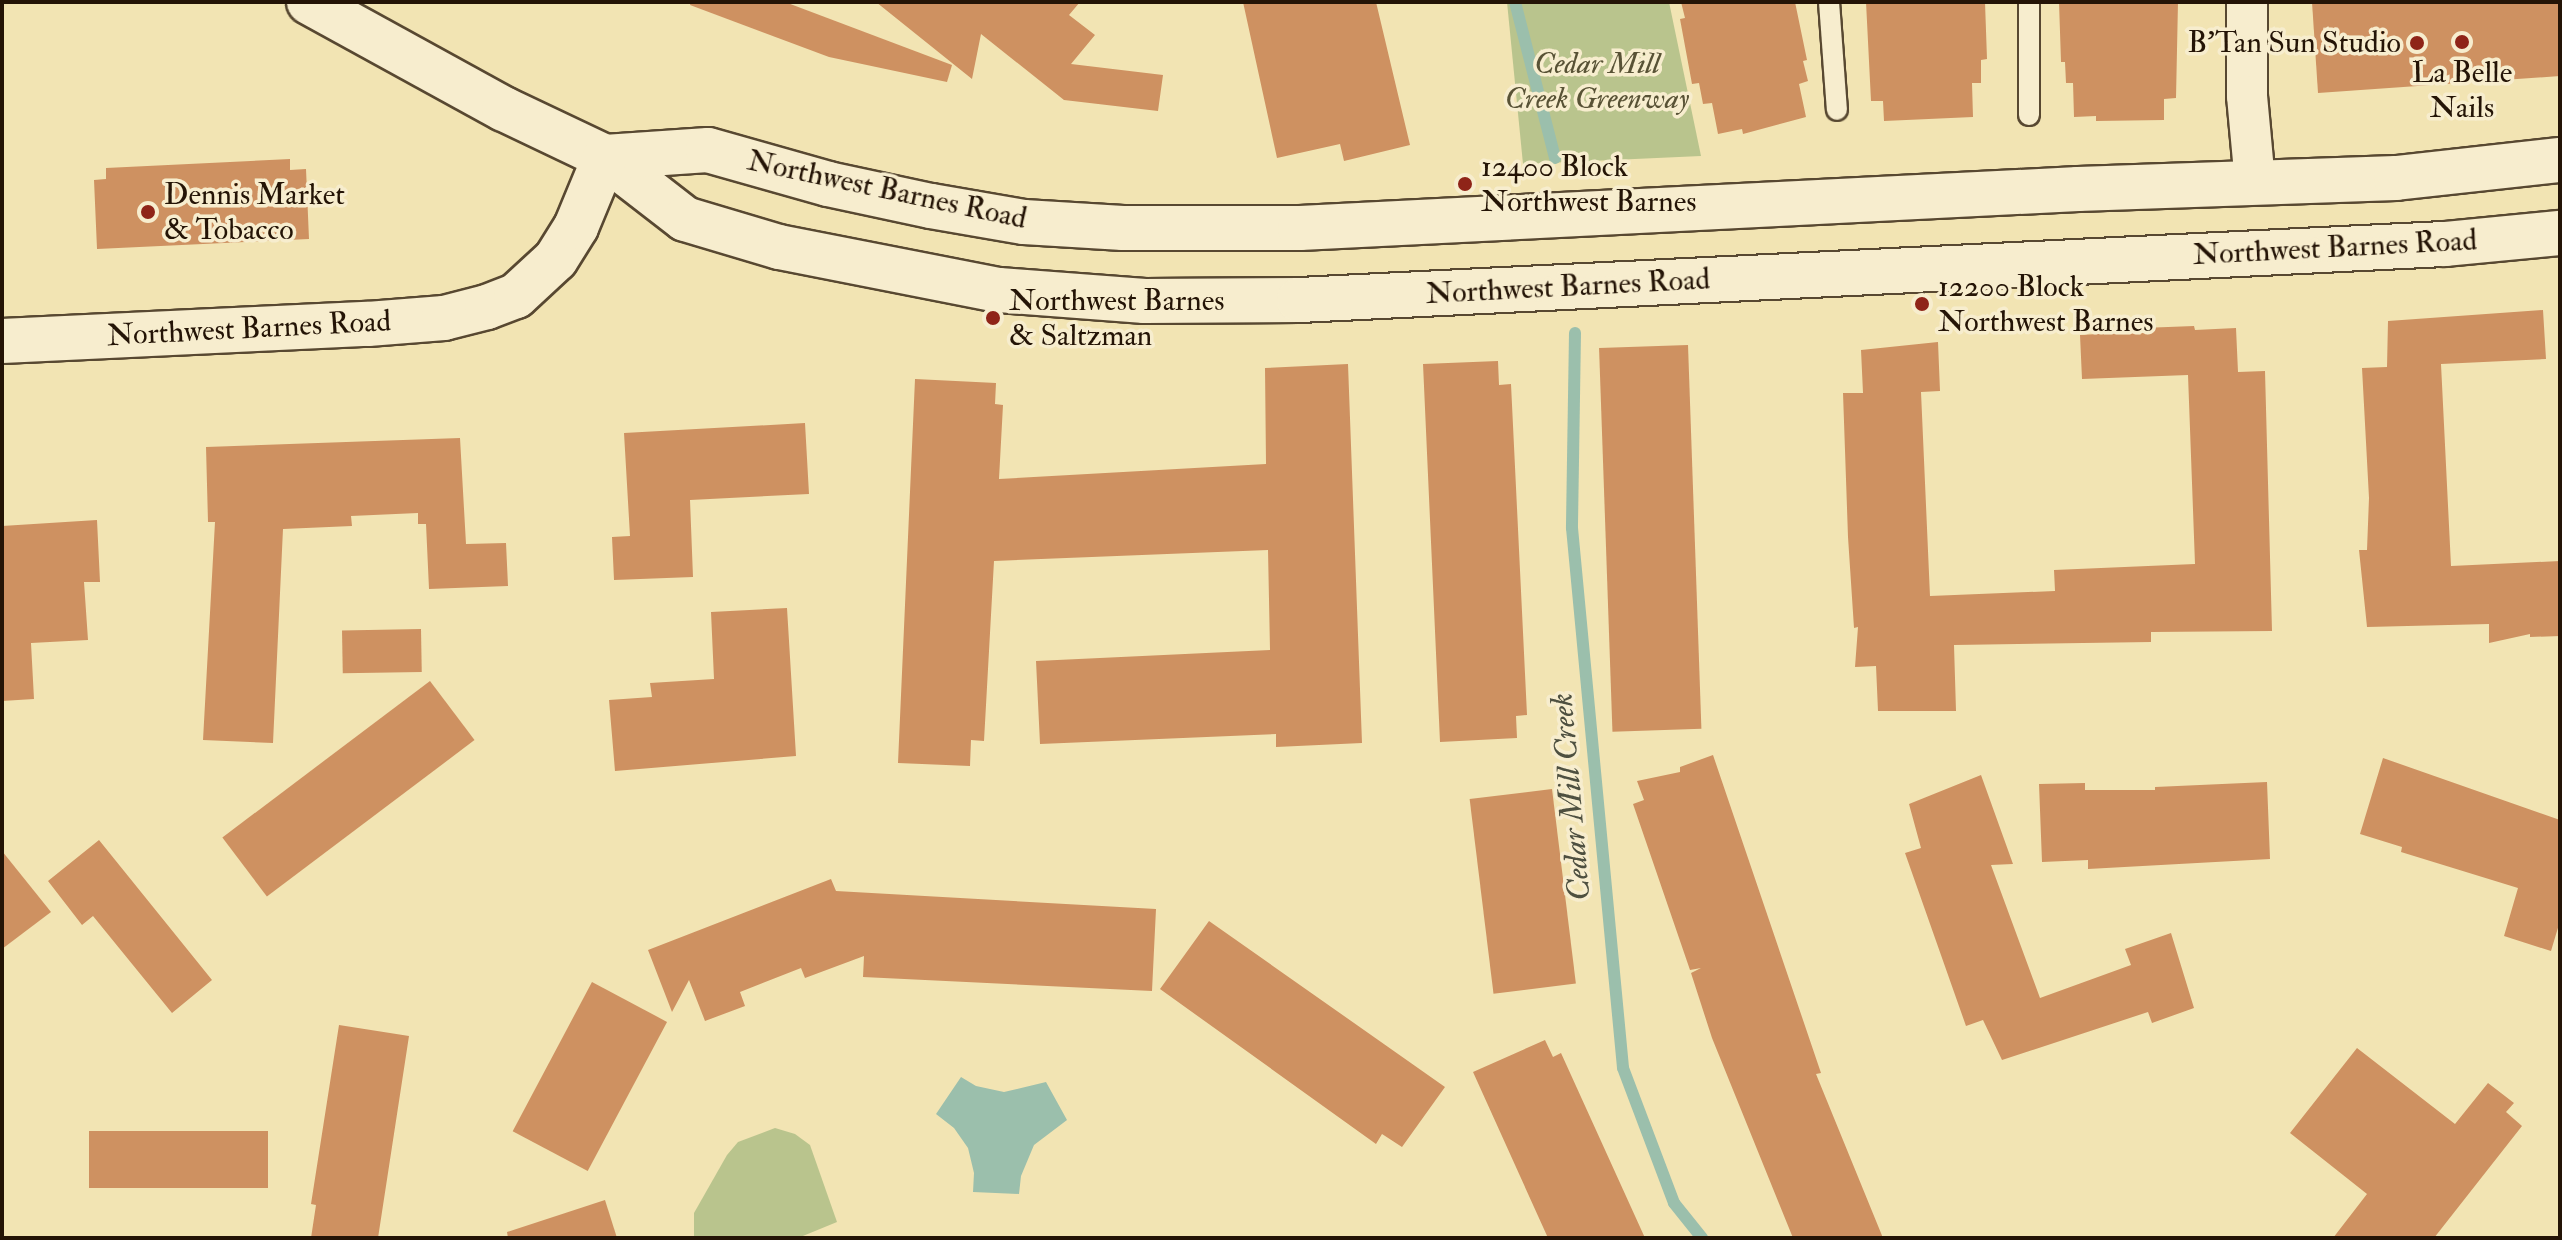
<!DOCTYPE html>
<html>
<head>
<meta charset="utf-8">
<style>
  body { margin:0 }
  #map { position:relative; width:2562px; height:1240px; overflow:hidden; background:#f2e4b3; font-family:"IM FELL Double Pica",serif }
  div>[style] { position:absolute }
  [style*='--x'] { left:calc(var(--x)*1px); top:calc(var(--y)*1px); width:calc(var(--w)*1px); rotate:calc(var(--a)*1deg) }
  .green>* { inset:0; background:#b9c48d }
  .water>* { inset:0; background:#9bbfac }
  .stream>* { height:12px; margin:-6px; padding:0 6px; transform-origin:6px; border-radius:6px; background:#9bbfac }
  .building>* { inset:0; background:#ce9161; transform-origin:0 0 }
  .roads { filter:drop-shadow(2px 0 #584831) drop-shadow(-2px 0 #584831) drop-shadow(0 2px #584831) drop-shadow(0 -2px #584831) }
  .lane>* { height:20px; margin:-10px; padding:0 10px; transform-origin:10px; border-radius:10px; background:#f7edce }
  .street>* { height:40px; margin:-20px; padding:0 20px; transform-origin:20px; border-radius:20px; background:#f7edce }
  .secondary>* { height:44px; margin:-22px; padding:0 22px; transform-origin:22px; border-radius:22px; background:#f7edce }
  .dots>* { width:22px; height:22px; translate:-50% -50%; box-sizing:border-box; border:4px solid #f7edce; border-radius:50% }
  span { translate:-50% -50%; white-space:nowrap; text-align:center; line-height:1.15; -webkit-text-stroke:7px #f7edce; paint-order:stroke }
  .poi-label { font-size:30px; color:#241406 }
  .right { translate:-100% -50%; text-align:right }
  .left { translate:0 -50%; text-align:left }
  .park-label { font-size:30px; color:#585235; font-style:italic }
  .street-label { font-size:30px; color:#241406 }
  .water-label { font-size:32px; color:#4e5040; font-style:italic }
  .frame { position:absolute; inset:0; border:4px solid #241406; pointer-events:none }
</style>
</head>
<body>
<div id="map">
  <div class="green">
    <i style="clip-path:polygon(1507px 2px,1669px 2px,1701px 156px,1523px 164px)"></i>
    <i style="clip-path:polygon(775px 1128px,795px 1134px,810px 1145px,837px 1222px,798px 1238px,694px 1238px,694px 1213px,727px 1155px,738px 1142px)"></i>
  </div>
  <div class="water">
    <i style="clip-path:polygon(961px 1077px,976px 1086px,1004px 1092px,1046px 1082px,1067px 1120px,1034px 1145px,1021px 1176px,1019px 1194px,973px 1192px,974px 1173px,968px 1148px,954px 1128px,936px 1114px)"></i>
  </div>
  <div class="stream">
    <i style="--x:1515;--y:2;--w:161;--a:75.6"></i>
    <i style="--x:1575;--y:333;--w:195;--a:90.9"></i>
    <i style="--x:1572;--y:528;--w:542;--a:84.6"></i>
    <i style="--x:1623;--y:1068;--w:144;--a:69.3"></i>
    <i style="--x:1674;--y:1203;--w:45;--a:51.3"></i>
  </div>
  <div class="building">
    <i style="clip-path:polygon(691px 2px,785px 2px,952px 65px,947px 82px,829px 57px,690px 5px)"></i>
    <i style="clip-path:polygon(876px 2px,1080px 2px,1069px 15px,1095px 35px,1071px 64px,1163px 75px,1158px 111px,1064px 100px,981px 34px,972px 79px)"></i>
    <i style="clip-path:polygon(1243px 2px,1376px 2px,1410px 145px,1344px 161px,1340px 144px,1277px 158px)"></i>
    <i style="clip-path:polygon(1681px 2px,1795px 2px,1807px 60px,1803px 61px,1808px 81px,1799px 84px,1806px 117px,1743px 134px,1742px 129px,1718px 134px,1712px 103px,1703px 104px,1699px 83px,1692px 84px,1680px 19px,1685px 18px)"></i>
    <i style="clip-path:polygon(1866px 2px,1985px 2px,1987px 59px,1981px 60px,1981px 83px,1972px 83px,1973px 117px,1884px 121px,1883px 101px,1871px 101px)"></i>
    <i style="clip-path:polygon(2059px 2px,2178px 2px,2176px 98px,2164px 99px,2164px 120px,2096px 121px,2096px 116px,2074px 117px,2073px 83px,2066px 83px,2065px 62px,2061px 62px)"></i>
    <i style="clip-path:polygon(2312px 2px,2560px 2px,2560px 76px,2318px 93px)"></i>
    <i style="clip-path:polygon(290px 159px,290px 170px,306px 169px,309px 239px,97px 249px,94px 180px,106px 179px,106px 168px)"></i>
    <i style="clip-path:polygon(2543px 310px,2546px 359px,2441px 364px,2451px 566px,2560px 561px,2560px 636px,2530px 637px,2530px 634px,2489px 643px,2489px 624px,2367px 627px,2359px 550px,2367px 550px,2369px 498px,2362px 368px,2387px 367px,2388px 321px)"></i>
    <i style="clip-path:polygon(2194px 326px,2195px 330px,2236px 328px,2238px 372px,2265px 371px,2272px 631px,2151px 632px,2151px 642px,1954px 645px,1956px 711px,1878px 711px,1876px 666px,1855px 667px,1858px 627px,1854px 628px,1848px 537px,1843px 393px,1863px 393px,1861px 350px,1938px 342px,1940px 391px,1921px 392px,1930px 596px,2055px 591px,2054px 570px,2195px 564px,2188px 375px,2082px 379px,2080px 335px,2116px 333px,2116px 329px)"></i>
    <i style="left:1688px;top:345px;width:384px;height:89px;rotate:88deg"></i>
    <i style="clip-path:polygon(1498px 361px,1499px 385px,1511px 384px,1527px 715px,1516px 716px,1517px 738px,1440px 742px,1423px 364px)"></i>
    <i style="clip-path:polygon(1348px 364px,1362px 743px,1276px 747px,1276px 734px,1040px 744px,1036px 661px,1270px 650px,1268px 550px,994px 561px,984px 741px,971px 740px,970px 766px,898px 763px,915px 379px,996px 383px,995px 404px,1003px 405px,999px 479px,1266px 464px,1265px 368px)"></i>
    <i style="clip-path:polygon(805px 423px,809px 494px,690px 500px,693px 577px,614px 580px,612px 537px,630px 536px,624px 433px)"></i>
    <i style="clip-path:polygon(460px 438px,466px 544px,506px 543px,508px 586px,429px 589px,426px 524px,418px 524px,418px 513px,351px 516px,352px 526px,283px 529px,273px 743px,203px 740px,215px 522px,208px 522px,206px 447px)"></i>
    <i style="clip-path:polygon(97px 520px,100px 582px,84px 582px,88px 640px,31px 643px,34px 699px,2px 701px,2px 526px)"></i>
    <i style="clip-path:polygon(787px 608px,796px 756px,615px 771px,609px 700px,652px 697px,650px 683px,714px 679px,711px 612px)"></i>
    <i style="left:421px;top:629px;width:43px;height:79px;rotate:89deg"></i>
    <i style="left:430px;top:681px;width:74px;height:260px;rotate:53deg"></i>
    <i style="clip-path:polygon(1713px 755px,1821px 1073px,1816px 1074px,1883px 1238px,1793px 1238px,1712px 1038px,1691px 973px,1701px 968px,1690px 970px,1633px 804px,1644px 800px,1637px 781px,1680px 772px,1680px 767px)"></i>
    <i style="clip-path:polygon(2383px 758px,2560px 820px,2560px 921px,2551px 951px,2504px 936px,2518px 888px,2401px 852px,2402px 847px,2360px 834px)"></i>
    <i style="clip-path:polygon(1981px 775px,2013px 864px,1991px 865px,2040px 998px,2131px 965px,2125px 949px,2171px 933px,2194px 1008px,2152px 1023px,2148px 1012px,2002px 1060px,1983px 1020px,1966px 1026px,1905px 853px,1921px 848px,1909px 804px)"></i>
    <i style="clip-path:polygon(2267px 782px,2270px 859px,2088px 869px,2088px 860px,2042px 862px,2039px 784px,2085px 783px,2085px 790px,2155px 790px,2155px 787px)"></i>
    <i style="left:1552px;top:789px;width:196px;height:83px;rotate:83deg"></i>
    <i style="clip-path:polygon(99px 840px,212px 980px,172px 1013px,93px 916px,82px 925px,48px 881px)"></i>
    <i style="clip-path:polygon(2px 851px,51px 912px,2px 949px)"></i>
    <i style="clip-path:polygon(831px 879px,836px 891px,1156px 909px,1152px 991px,863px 977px,864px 956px,805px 978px,801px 968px,740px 992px,745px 1006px,705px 1021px,689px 980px,672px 1012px,648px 950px)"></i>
    <i style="clip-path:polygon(1209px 921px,1445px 1087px,1402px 1147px,1382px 1134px,1376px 1144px,1160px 989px)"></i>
    <i style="left:592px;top:982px;width:85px;height:169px;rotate:28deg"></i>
    <i style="clip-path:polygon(339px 1025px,409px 1036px,378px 1238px,311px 1238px,316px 1205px,311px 1204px)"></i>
    <i style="clip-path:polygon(1545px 1040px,1553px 1057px,1561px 1053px,1645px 1238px,1548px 1238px,1473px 1072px)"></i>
    <i style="clip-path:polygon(2357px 1048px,2455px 1124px,2488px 1083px,2514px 1103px,2506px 1112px,2522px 1126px,2434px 1238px,2333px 1238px,2367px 1194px,2290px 1133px)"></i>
    <i style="left:89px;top:1131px;width:179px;height:57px"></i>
    <i style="clip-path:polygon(605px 1200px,617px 1238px,508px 1238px,507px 1232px)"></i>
  </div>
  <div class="roads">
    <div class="lane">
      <i style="--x:1829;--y:2;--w:108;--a:85.8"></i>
      <i style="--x:2029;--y:115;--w:113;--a:-90"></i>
    </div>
    <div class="street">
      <i style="--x:2247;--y:2;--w:94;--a:90"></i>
      <i style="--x:2247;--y:96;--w:87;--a:84.7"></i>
    </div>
    <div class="secondary">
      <i style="--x:309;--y:2;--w:222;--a:28.8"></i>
      <i style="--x:504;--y:109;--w:112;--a:25.4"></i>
      <i style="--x:605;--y:157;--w:101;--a:37.8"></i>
      <i style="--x:685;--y:219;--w:98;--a:16.6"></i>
      <i style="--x:779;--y:247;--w:224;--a:11.1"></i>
      <i style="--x:999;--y:290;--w:146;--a:4.3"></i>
      <i style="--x:1145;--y:301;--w:154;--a:-0.4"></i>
      <i style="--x:1299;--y:300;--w:1147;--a:-2.8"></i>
      <i style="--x:2445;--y:244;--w:116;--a:-5.5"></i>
      <i style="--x:605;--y:157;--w:103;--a:-3.9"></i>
      <i style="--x:708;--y:150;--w:125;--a:15.8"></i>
      <i style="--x:828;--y:184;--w:105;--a:12.1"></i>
      <i style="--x:931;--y:206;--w:94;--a:9.8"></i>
      <i style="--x:1024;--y:222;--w:99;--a:3.5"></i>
      <i style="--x:1123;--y:228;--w:177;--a:0"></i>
      <i style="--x:1300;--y:228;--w:779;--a:-2.87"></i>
      <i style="--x:2078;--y:189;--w:318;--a:-2"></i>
      <i style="--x:2396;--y:178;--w:165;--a:-6.3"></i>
      <i style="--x:2;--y:341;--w:366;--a:-2.7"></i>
      <i style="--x:368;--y:324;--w:76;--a:-4.5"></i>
      <i style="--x:444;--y:318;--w:44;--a:-14.3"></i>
      <i style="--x:487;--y:307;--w:31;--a:-21"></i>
      <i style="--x:516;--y:296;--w:54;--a:-42.8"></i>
      <i style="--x:556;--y:259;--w:38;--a:-58"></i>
      <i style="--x:576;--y:227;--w:76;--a:-67.5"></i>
    </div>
  </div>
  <div class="dots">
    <i style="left:2462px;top:42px;background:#8f2418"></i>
    <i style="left:2417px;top:43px;background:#8f2418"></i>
    <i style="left:1465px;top:184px;background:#8f2418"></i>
    <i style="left:148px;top:212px;background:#8f2418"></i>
    <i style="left:1922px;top:304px;background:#8f2418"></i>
    <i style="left:993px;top:318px;background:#8f2418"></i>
  </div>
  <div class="poi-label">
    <span class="right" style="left:2401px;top:43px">B’Tan Sun Studio</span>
    <span style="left:2462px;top:90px">La Belle<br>Nails</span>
    <span class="left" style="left:1481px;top:184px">12400 Block<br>Northwest Barnes</span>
    <span class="left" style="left:164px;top:212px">Dennis Market<br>&amp; Tobacco</span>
    <span class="left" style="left:1938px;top:304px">12200 Block<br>Northwest Barnes</span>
    <span class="left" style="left:1009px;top:318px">Northwest Barnes<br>&amp; Saltzman</span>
  </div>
  <div class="park-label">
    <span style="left:1597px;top:81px">Cedar Mill<br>Creek Greenway</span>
  </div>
  <div class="street-label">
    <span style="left:887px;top:190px;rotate:12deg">Northwest Barnes Road</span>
    <span style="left:2335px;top:248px;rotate:-3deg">Northwest Barnes Road</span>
    <span style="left:1568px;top:287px;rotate:-3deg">Northwest Barnes Road</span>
    <span style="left:249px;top:329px;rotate:-3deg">Northwest Barnes Road</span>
  </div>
  <div class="water-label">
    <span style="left:1571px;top:797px;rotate:-95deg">Cedar Mill Creek</span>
  </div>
  <div class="frame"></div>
</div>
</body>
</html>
